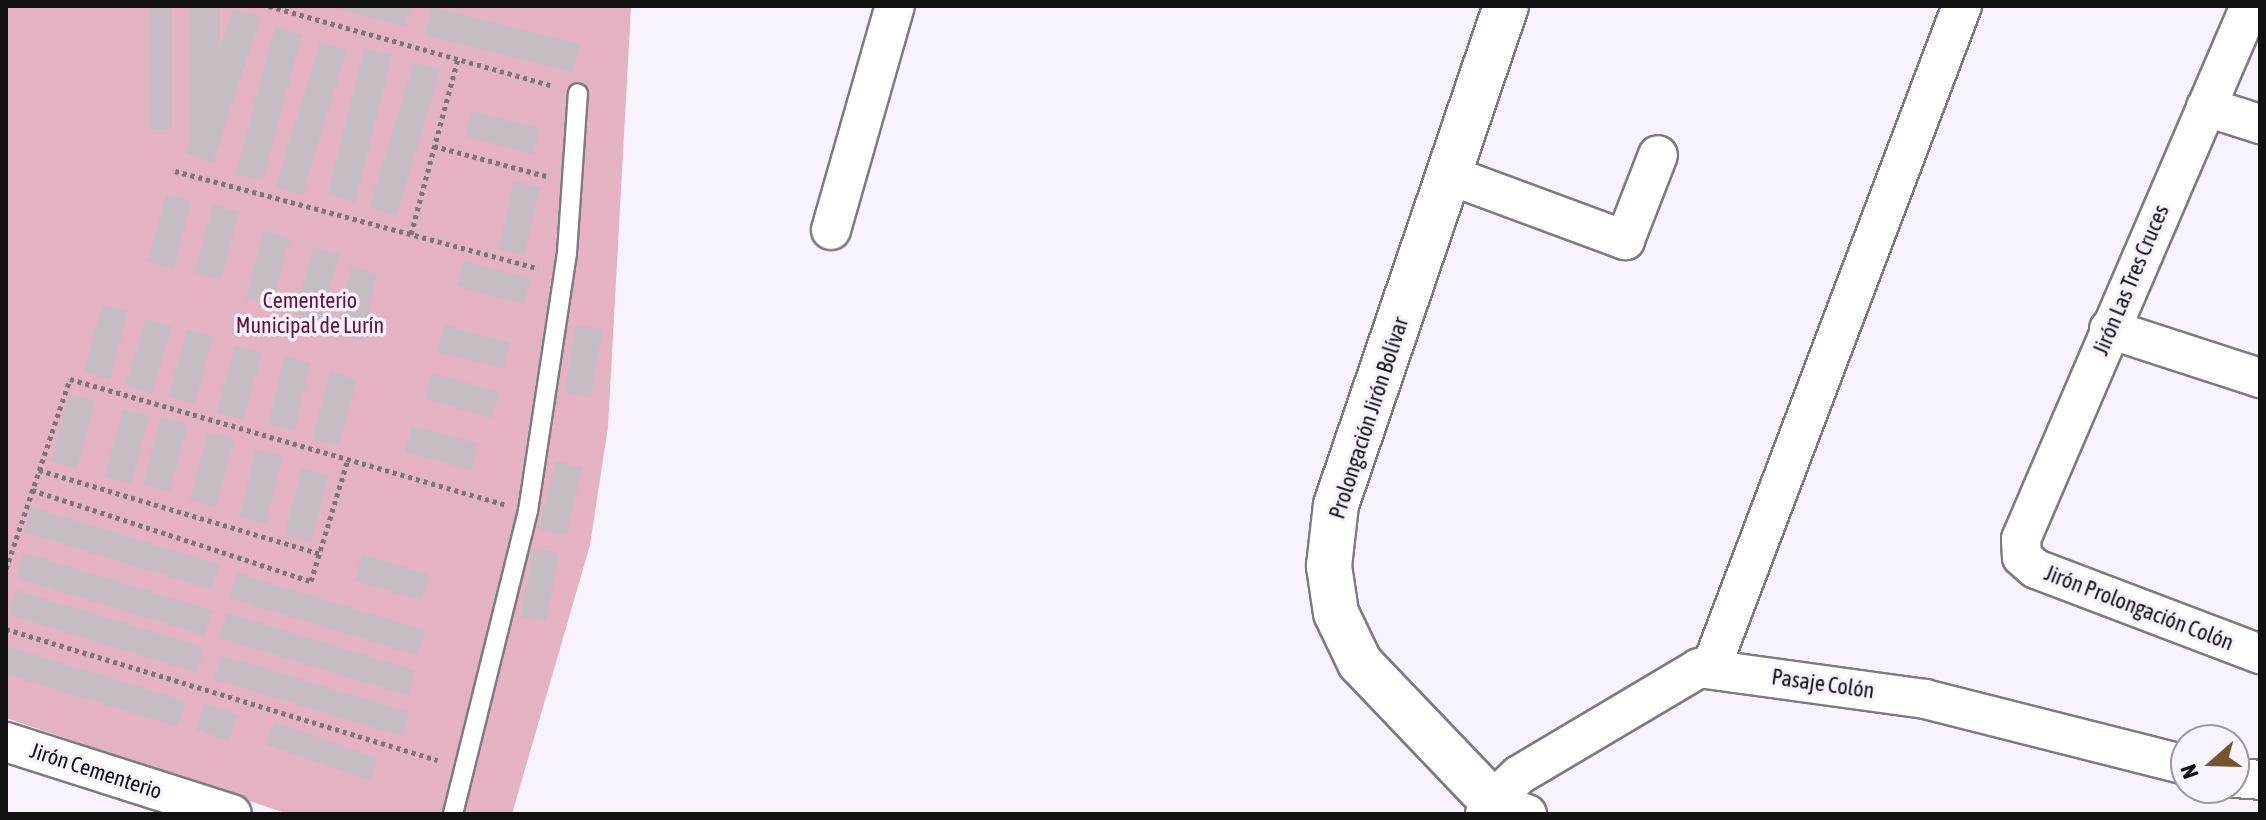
<!DOCTYPE html>
<html>
<head>
<meta charset="utf-8">
<style>
  body { margin:0 }
  #map { position:relative; width:2266px; height:820px; overflow:hidden; background:#f7f2fc; font-family:"Asap Condensed",sans-serif }
  div>[style] { position:absolute }
  [style*='--x'] { left:calc(var(--x)*1px); top:calc(var(--y)*1px); width:calc(var(--w)*1px); rotate:calc(var(--a)*1deg) }
  .green>* { inset:0; background:#e4b2c2 }
  .building>* { inset:0; background:#c6bdc4; transform-origin:0 0 }
  .path>* { height:5px; margin-top:-2.5px; transform-origin:0; background:repeating-linear-gradient(90deg,#79767c 0 4px,transparent 0 8px) }
  .roads { filter:drop-shadow(2px 0 #7e7a82) drop-shadow(-2px 0 #7e7a82) drop-shadow(0 2px #7e7a82) drop-shadow(0 -2px #7e7a82) }
  .service>* { height:18px; margin:-9px; padding:0 9px; transform-origin:9px; border-radius:9px; background:#fff }
  .minor>* { height:38px; margin:-19px; padding:0 19px; transform-origin:19px; border-radius:19px; background:#fff }
  .tertiary>* { height:44px; margin:-22px; padding:0 22px; transform-origin:22px; border-radius:22px; background:#fff }
  span { translate:-50% -50%; white-space:nowrap; text-align:center; line-height:1.15; -webkit-text-stroke:7px #f7f2fc; paint-order:stroke }
  .street-label { font-size:22px; color:#111013 }
  .park-label { font-size:22px; color:#67123c }
  .frame { position:absolute; inset:0; border:8px solid #111013; pointer-events:none }
  .north { position:absolute; left:2170px; top:724px; width:80px; height:80px; box-sizing:border-box; background:#f7f2fc; border:2px solid #9b989f; border-radius:50%; rotate:250deg; font-size:22px; font-weight:700; line-height:32px; text-align:center; color:#111013 }
  .north::after { content:''; display:block; margin:auto; width:28px; height:36px; background:#76532c; clip-path:polygon(50% 0,100% 100%,50% 72%,0 100%) }
</style>
</head>
<body>
<div id="map">
  <div class="green">
    <i style="clip-path:polygon(6px 6px,631px 7px,608px 427px,590px 545px,512px 814px,288px 814px,6px 718px)"></i>
  </div>
  <div class="building">
    <i style="left:150px;top:6px;width:22px;height:123px"></i>
    <i style="left:190px;top:6px;width:30px;height:141px"></i>
    <i style="clip-path:polygon(329px 6px,410px 6px,405px 27px)"></i>
    <i style="left:432px;top:7px;width:152px;height:29px;rotate:14deg"></i>
    <i style="left:233px;top:8px;width:29px;height:153px;rotate:18deg"></i>
    <i style="left:275px;top:27px;width:28px;height:152px;rotate:15deg"></i>
    <i style="left:320px;top:42px;width:28px;height:152px;rotate:17deg"></i>
    <i style="left:364px;top:48px;width:29px;height:152px;rotate:14deg"></i>
    <i style="left:414px;top:62px;width:28px;height:152px;rotate:17deg"></i>
    <i style="left:472px;top:111px;width:70px;height:26px;rotate:15deg"></i>
    <i style="left:514px;top:181px;width:27px;height:70px;rotate:13deg"></i>
    <i style="left:166px;top:194px;width:27px;height:70px;rotate:15deg"></i>
    <i style="left:213px;top:205px;width:27px;height:70px;rotate:15deg"></i>
    <i style="left:264px;top:231px;width:27px;height:70px;rotate:15deg"></i>
    <i style="left:313px;top:247px;width:27px;height:69px;rotate:15deg"></i>
    <i style="left:464px;top:261px;width:69px;height:26px;rotate:15deg"></i>
    <i style="left:351px;top:268px;width:27px;height:69px;rotate:13deg"></i>
    <i style="left:102px;top:305px;width:27px;height:70px;rotate:15deg"></i>
    <i style="left:146px;top:319px;width:27px;height:70px;rotate:17deg"></i>
    <i style="left:444px;top:325px;width:69px;height:27px;rotate:15deg"></i>
    <i style="left:576px;top:325px;width:27px;height:69px;rotate:10deg"></i>
    <i style="left:187px;top:329px;width:27px;height:70px;rotate:15deg"></i>
    <i style="left:235px;top:345px;width:28px;height:70px;rotate:15deg"></i>
    <i style="left:284px;top:357px;width:27px;height:69px;rotate:13deg"></i>
    <i style="left:330px;top:372px;width:28px;height:69px;rotate:15deg"></i>
    <i style="left:432px;top:373px;width:70px;height:27px;rotate:16deg"></i>
    <i style="left:69px;top:394px;width:27px;height:70px;rotate:15deg"></i>
    <i style="left:123px;top:409px;width:27px;height:70px;rotate:15deg"></i>
    <i style="left:161px;top:417px;width:28px;height:70px;rotate:15deg"></i>
    <i style="left:412px;top:426px;width:69px;height:27px;rotate:15deg"></i>
    <i style="left:208px;top:432px;width:27px;height:70px;rotate:15deg"></i>
    <i style="left:255px;top:450px;width:28px;height:69px;rotate:13deg"></i>
    <i style="left:555px;top:461px;width:28px;height:70px;rotate:13deg"></i>
    <i style="left:302px;top:468px;width:28px;height:69px;rotate:15deg"></i>
    <i style="left:31px;top:507px;width:197px;height:26px;rotate:17deg"></i>
    <i style="left:534px;top:548px;width:26px;height:70px;rotate:11deg"></i>
    <i style="left:24px;top:553px;width:197px;height:26px;rotate:17deg"></i>
    <i style="left:362px;top:555px;width:70px;height:27px;rotate:16deg"></i>
    <i style="left:237px;top:573px;width:197px;height:26px;rotate:17deg"></i>
    <i style="left:16px;top:590px;width:197px;height:26px;rotate:17deg"></i>
    <i style="left:227px;top:613px;width:197px;height:26px;rotate:17deg"></i>
    <i style="left:6px;top:646px;width:188px;height:27px;rotate:17deg"></i>
    <i style="left:221px;top:655px;width:197px;height:25px;rotate:17deg"></i>
    <i style="left:205px;top:703px;width:35px;height:28px;rotate:20deg"></i>
    <i style="left:274px;top:722px;width:110px;height:24px;rotate:19deg"></i>
  </div>
  <div class="path">
    <i style="--x:269;--y:6;--w:295;--a:15.7"></i>
    <i style="--x:434;--y:146;--w:116;--a:15"></i>
    <i style="--x:175;--y:171;--w:376;--a:15"></i>
    <i style="--x:411;--y:234;--w:181;--a:-75"></i>
    <i style="--x:39;--y:470;--w:293;--a:16.6"></i>
    <i style="--x:32;--y:490;--w:293;--a:18.1"></i>
    <i style="--x:311;--y:581;--w:127;--a:-73.1"></i>
    <i style="--x:6;--y:569;--w:200;--a:-71.4"></i>
    <i style="--x:70;--y:379;--w:452;--a:16.1"></i>
    <i style="--x:6;--y:629;--w:451;--a:16.9"></i>
  </div>
  <div class="roads">
    <div class="service">
      <i style="--x:453;--y:814;--w:312;--a:-76.1"></i>
      <i style="--x:528;--y:511;--w:261;--a:-81.4"></i>
      <i style="--x:567;--y:253;--w:160;--a:-86.1"></i>
    </div>
    <div class="minor">
      <i style="--x:2250;--y:6;--w:580;--a:113.25"></i>
      <i style="--x:2021;--y:539;--w:18;--a:87"></i>
      <i style="--x:2022;--y:557;--w:18;--a:41"></i>
      <i style="--x:2036;--y:569;--w:240;--a:20.8"></i>
      <i style="--x:2206;--y:107;--w:57;--a:17.5"></i>
      <i style="--x:1449;--y:175;--w:188;--a:20.3"></i>
      <i style="--x:1625;--y:240;--w:91;--a:-68.8"></i>
      <i style="--x:831;--y:230;--w:233;--a:-74.1"></i>
      <i style="--x:2109;--y:329;--w:159;--a:18"></i>
      <i style="--x:1711;--y:668;--w:708;--a:-69.24"></i>
      <i style="--x:6;--y:742;--w:237;--a:17.7"></i>
      <i style="--x:2234;--y:778;--w:26;--a:4"></i>
      <i style="--x:1527;--y:814;--w:37;--a:-160"></i>
      <i style="--x:1492;--y:801;--w:37;--a:-44"></i>
      <i style="--x:1519;--y:775;--w:209;--a:-30.7"></i>
      <i style="--x:1699;--y:668;--w:228;--a:7.8"></i>
      <i style="--x:1925;--y:699;--w:269;--a:14.2"></i>
    </div>
    <div class="tertiary">
      <i style="--x:1488;--y:814;--w:14;--a:-73"></i>
      <i style="--x:1492;--y:801;--w:191;--a:-133.7"></i>
      <i style="--x:1360;--y:663;--w:55;--a:-115.6"></i>
      <i style="--x:1336;--y:613;--w:48;--a:-98.5"></i>
      <i style="--x:1329;--y:566;--w:61;--a:-83.5"></i>
      <i style="--x:1336;--y:505;--w:527;--a:-71.19"></i>
    </div>
  </div>
  <div class="street-label">
    <span style="left:2131px;top:280px;rotate:-67deg">Jirón Las Tres Cruces</span>
    <span style="left:1369px;top:418px;rotate:-72deg">Prolongación Jirón Bolívar</span>
    <span style="left:2139px;top:608px;rotate:21deg">Jirón Prolongación Colón</span>
    <span style="left:1823px;top:684px;rotate:8deg">Pasaje Colón</span>
    <span style="left:96px;top:771px;rotate:18deg">Jirón Cementerio</span>
  </div>
  <div class="park-label">
    <span style="left:310px;top:313px">Cementerio<br>Municipal de Lurín</span>
  </div>
  <div class="frame"></div>
  <div class="north">N</div>
</div>
</body>
</html>
